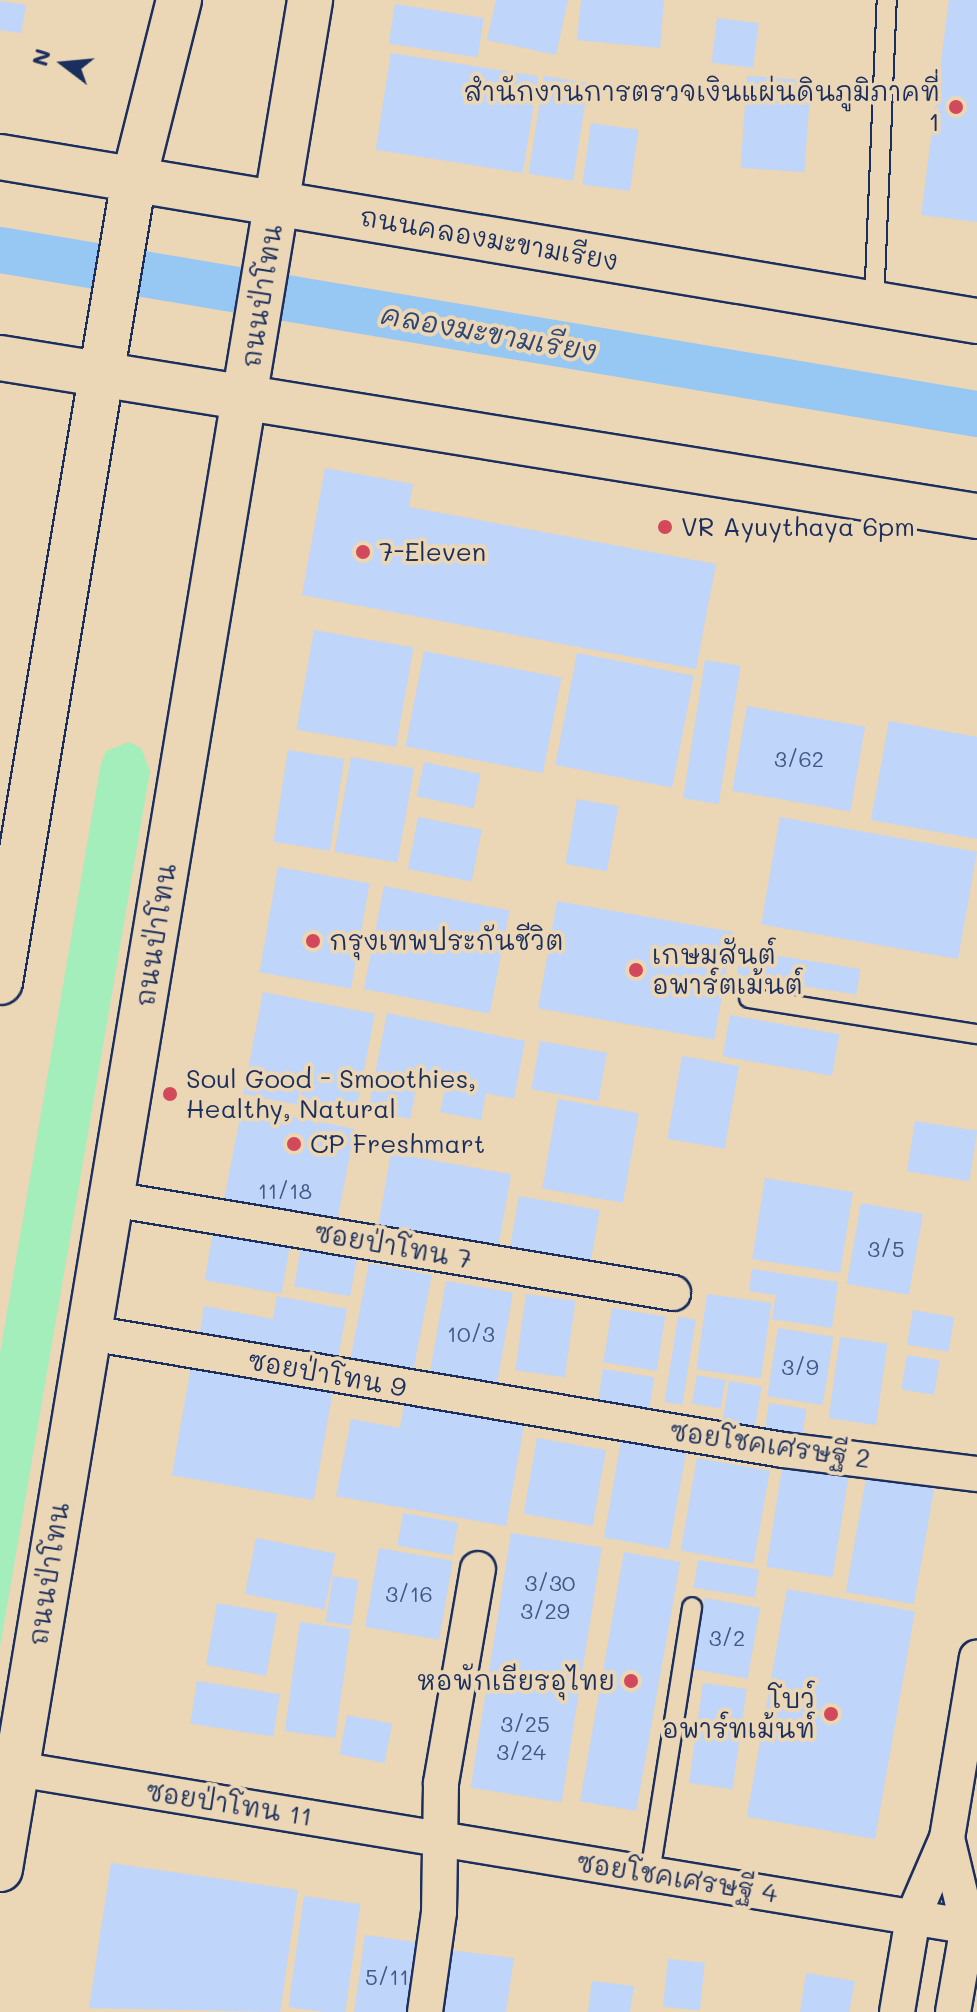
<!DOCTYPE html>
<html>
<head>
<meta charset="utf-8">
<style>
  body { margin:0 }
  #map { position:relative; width:977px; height:2012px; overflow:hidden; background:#ebd6b5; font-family:Mali,"Playpen Sans Thai",sans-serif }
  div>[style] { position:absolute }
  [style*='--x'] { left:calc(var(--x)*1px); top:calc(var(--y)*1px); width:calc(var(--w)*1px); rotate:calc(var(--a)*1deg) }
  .green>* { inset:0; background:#a4eebc }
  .canal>* { height:46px; margin:-23px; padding:0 23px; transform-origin:23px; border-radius:23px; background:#97c7f3 }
  .building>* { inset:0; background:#bfd5f9; transform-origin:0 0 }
  .roads { filter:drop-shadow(2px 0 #1b2f5e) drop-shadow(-2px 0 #1b2f5e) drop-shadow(0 2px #1b2f5e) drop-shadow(0 -2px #1b2f5e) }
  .lane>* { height:18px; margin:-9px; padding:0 9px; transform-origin:9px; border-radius:9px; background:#ebd6b5 }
  .street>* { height:34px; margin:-17px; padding:0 17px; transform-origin:17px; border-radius:17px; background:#ebd6b5 }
  .secondary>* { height:44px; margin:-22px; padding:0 22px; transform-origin:22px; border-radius:22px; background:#ebd6b5 }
  .dots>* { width:22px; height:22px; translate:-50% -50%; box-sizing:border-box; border:4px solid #ebd6b5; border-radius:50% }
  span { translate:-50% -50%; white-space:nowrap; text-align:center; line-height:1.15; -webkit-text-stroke:8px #ebd6b5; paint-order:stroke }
  .number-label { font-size:22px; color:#445885 }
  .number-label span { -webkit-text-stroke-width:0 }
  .poi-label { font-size:26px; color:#1b2f5e }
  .right { translate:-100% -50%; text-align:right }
  .left { translate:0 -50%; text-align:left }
  .street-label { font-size:26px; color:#1b2f5e }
  .water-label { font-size:28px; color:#2e4674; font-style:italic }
  .north { position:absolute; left:24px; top:24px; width:80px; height:80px; -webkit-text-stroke:6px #ebd6b5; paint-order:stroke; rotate:286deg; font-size:22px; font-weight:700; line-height:32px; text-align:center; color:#1b2f5e }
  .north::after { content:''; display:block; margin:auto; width:28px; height:36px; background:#1b2f5e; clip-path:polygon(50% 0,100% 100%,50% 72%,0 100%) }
</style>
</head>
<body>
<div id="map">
  <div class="green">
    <i style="clip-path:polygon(129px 742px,141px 748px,150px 771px,0 1647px,0 1353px,101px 763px,106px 751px)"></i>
  </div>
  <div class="canal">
    <i style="--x:0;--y:250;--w:991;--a:9.53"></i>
  </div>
  <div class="building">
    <i style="clip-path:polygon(496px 0,568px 0,556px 55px,487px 40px)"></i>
    <i style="clip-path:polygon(581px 0,664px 0,660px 48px,577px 40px)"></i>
    <i style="clip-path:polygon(949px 0,977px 0,977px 222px,921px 215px)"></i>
    <i style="clip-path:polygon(0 1px,26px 5px,21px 33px,0 30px)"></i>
    <i style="left:395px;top:4px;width:90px;height:40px;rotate:9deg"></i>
    <i style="left:717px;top:18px;width:42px;height:45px;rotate:7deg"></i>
    <i style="left:391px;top:53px;width:149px;height:98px;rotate:9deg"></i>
    <i style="left:544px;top:76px;width:45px;height:99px;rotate:9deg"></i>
    <i style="left:747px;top:76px;width:64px;height:92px;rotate:4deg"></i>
    <i style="left:591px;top:123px;width:48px;height:62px;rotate:8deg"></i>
    <i style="clip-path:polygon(325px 468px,413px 484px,409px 507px,716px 564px,696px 669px,302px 595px)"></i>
    <i style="left:314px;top:630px;width:101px;height:101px;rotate:10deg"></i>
    <i style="left:424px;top:651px;width:140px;height:97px;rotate:11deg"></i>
    <i style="left:577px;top:653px;width:119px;height:114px;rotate:11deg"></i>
    <i style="left:705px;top:660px;width:36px;height:140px;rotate:9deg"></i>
    <i style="left:747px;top:706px;width:120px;height:86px;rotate:10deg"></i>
    <i style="clip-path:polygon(889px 721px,977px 737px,977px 839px,871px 820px)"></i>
    <i style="left:288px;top:750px;width:57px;height:93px;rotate:9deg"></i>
    <i style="left:351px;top:757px;width:64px;height:96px;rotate:10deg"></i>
    <i style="left:424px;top:762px;width:58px;height:35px;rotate:12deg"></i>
    <i style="left:577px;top:799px;width:42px;height:66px;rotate:10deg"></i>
    <i style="left:418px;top:817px;width:65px;height:53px;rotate:11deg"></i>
    <i style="left:780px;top:817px;width:200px;height:109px;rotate:10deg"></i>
    <i style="left:278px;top:867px;width:93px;height:107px;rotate:10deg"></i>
    <i style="left:384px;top:886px;width:128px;height:105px;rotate:11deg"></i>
    <i style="left:557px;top:901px;width:179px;height:109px;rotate:10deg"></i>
    <i style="left:741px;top:950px;width:121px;height:26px;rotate:9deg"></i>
    <i style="left:263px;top:992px;width:114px;height:104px;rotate:11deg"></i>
    <i style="clip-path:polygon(387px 1013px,525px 1041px,514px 1099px,486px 1093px,481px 1120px,440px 1112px,446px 1085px,418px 1079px,410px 1119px,368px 1110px)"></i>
    <i style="left:730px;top:1015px;width:111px;height:42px;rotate:10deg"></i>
    <i style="left:540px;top:1041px;width:68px;height:49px;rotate:10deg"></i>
    <i style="left:682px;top:1056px;width:58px;height:84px;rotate:10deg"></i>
    <i style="left:558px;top:1099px;width:82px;height:91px;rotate:10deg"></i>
    <i style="left:242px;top:1107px;width:115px;height:96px;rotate:11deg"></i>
    <i style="left:915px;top:1121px;width:63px;height:51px;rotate:9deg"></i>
    <i style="left:391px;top:1153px;width:122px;height:79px;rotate:10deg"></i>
    <i style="left:765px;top:1178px;width:89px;height:82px;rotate:9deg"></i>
    <i style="left:519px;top:1196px;width:82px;height:56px;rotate:10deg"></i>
    <i style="left:861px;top:1203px;width:63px;height:82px;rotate:10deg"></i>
    <i style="left:213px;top:1233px;width:78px;height:48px;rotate:10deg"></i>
    <i style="left:301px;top:1247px;width:57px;height:40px;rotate:10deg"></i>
    <i style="left:369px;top:1263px;width:64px;height:102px;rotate:11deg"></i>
    <i style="clip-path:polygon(752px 1269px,838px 1282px,832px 1328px,772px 1319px,776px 1295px,749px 1291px)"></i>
    <i style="left:446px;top:1281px;width:68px;height:97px;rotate:10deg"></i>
    <i style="left:526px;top:1294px;width:50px;height:77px;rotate:8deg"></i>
    <i style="left:707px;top:1294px;width:65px;height:76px;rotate:8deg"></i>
    <i style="clip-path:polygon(277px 1296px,347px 1309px,337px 1363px,199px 1337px,204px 1306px,273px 1319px)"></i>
    <i style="left:612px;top:1308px;width:54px;height:55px;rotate:9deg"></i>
    <i style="left:913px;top:1310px;width:42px;height:35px;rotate:10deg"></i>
    <i style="left:678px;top:1317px;width:18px;height:86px;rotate:9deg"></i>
    <i style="left:778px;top:1328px;width:56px;height:69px;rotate:9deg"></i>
    <i style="left:840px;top:1337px;width:48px;height:82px;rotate:8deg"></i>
    <i style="left:907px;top:1355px;width:33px;height:35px;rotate:9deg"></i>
    <i style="left:192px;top:1361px;width:144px;height:116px;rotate:10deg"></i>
    <i style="left:603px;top:1369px;width:52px;height:36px;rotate:9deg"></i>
    <i style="left:697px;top:1375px;width:29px;height:29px;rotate:10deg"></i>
    <i style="left:729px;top:1381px;width:33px;height:46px;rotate:9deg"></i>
    <i style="clip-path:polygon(406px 1393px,526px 1415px,506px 1526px,336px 1496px,351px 1419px,400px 1428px)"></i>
    <i style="left:769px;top:1403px;width:38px;height:32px;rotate:9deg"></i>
    <i style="left:537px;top:1438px;width:70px;height:77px;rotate:10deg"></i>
    <i style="left:621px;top:1441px;width:66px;height:98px;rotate:10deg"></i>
    <i style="left:697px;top:1458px;width:74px;height:94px;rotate:10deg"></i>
    <i style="left:783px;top:1462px;width:67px;height:106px;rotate:9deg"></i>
    <i style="left:868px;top:1467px;width:69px;height:127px;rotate:10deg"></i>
    <i style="left:403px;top:1513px;width:56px;height:33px;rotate:10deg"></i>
    <i style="left:511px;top:1533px;width:92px;height:258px;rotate:9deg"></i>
    <i style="left:256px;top:1538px;width:81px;height:57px;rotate:11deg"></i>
    <i style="left:379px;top:1548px;width:75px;height:80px;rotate:10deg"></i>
    <i style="left:624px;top:1552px;width:57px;height:253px;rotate:10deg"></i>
    <i style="left:698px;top:1560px;width:62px;height:28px;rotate:9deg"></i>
    <i style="left:333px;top:1576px;width:26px;height:46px;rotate:9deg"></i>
    <i style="left:787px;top:1589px;width:130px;height:231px;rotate:10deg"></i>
    <i style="left:705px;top:1598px;width:56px;height:72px;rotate:10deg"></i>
    <i style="left:217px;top:1603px;width:61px;height:63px;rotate:10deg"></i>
    <i style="left:300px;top:1622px;width:51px;height:110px;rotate:8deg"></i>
    <i style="left:197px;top:1681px;width:84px;height:43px;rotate:9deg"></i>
    <i style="left:703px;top:1683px;width:44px;height:101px;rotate:8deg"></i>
    <i style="left:347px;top:1715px;width:46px;height:40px;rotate:11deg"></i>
    <i style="clip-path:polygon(111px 1863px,298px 1890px,280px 2012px,89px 2008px)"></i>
    <i style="left:304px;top:1896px;width:57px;height:112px;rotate:8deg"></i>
    <i style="left:365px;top:1935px;width:56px;height:78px;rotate:8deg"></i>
    <i style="clip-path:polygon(450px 1950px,514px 1958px,506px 2012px,442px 2012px)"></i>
    <i style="left:668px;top:1959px;width:37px;height:48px;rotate:6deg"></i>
    <i style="clip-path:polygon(806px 1973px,855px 1981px,849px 2012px,800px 2012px)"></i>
    <i style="clip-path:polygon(592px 1981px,634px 1986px,630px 2012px,588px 2012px)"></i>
  </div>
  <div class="roads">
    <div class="lane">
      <i style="--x:874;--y:304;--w:304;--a:-87.6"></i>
      <i style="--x:749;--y:998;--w:231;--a:9"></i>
      <i style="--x:650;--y:1873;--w:269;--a:-81"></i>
    </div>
    <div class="street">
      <i style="--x:112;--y:1199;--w:569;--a:9.51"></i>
      <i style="--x:90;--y:1333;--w:703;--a:9.58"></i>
      <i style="--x:783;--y:1450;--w:195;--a:7.1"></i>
      <i style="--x:17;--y:1769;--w:973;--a:9.4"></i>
      <i style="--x:947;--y:1838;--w:90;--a:76.6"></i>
      <i style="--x:968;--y:1926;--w:87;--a:99.9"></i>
      <i style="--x:425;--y:2012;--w:101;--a:-82"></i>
      <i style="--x:439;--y:1912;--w:129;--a:-89.1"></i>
      <i style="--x:441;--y:1783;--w:217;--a:-80.2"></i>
      <i style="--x:897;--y:2012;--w:96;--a:-80.4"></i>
      <i style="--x:913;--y:1917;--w:86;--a:-66.7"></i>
      <i style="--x:947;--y:1838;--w:183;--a:-80.6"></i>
    </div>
    <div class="secondary">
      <i style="--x:0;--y:157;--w:991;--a:9.53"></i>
      <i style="--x:0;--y:358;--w:990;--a:9.19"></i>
      <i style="--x:0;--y:982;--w:814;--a:-80.53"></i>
      <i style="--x:134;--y:179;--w:185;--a:-75.9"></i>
      <i style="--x:0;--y:1869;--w:1895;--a:-80.58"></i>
    </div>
  </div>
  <div class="dots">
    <i style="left:956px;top:107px;background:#d1495b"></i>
    <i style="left:665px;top:527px;background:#d1495b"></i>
    <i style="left:363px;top:552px;background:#d1495b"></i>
    <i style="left:313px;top:941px;background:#d1495b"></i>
    <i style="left:636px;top:970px;background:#d1495b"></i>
    <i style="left:170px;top:1094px;background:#d1495b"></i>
    <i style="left:294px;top:1144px;background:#d1495b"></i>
    <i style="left:631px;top:1681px;background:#d1495b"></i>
    <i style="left:831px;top:1714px;background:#d1495b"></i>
  </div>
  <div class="number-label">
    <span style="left:799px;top:759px">3/62</span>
    <span style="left:285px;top:1191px">11/18</span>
    <span style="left:886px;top:1249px">3/5</span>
    <span style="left:471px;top:1334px">10/3</span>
    <span style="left:800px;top:1367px">3/9</span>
    <span style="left:550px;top:1583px">3/30</span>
    <span style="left:409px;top:1594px">3/16</span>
    <span style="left:545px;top:1611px">3/29</span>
    <span style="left:727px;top:1638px">3/2</span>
    <span style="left:525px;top:1724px">3/25</span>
    <span style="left:521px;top:1752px">3/24</span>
    <span style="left:387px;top:1977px">5/11</span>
  </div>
  <div class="poi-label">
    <span class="right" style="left:940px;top:107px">สำนักงานการตรวจเงินแผ่นดินภูมิภาคที่<br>1</span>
    <span class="left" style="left:681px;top:527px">VR Ayuythaya 6pm</span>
    <span class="left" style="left:379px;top:552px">7-Eleven</span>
    <span class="left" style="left:329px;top:941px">กรุงเทพประกันชีวิต</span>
    <span class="left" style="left:652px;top:970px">เกษมสันต์<br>อพาร์ตเม้นต์</span>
    <span class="left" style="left:186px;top:1094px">Soul Good - Smoothies,<br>Healthy, Natural</span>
    <span class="left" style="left:310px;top:1144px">CP Freshmart</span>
    <span class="right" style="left:615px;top:1681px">หอพักเธียรอุไทย</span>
    <span class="right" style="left:815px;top:1714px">โบว์<br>อพาร์ทเม้นท์</span>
  </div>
  <div class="street-label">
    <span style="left:489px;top:239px;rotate:10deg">ถนนคลองมะขามเรียง</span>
    <span style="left:262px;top:296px;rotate:-81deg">ถนนป่าโทน</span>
    <span style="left:156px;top:935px;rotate:-81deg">ถนนป่าโทน</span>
    <span style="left:393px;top:1246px;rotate:10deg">ซอยป่าโทน 7</span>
    <span style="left:327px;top:1374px;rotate:10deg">ซอยป่าโทน 9</span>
    <span style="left:770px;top:1445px;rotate:8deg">ซอยโชคเศรษฐี 2</span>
    <span style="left:49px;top:1574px;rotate:-81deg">ถนนป่าโทน</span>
    <span style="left:229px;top:1804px;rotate:9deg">ซอยป่าโทน 11</span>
    <span style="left:677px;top:1878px;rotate:9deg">ซอยโชคเศรษฐี 4</span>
  </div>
  <div class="water-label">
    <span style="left:489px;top:332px;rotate:10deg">คลองมะขามเรียง</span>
  </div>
  <div class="north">N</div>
</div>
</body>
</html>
